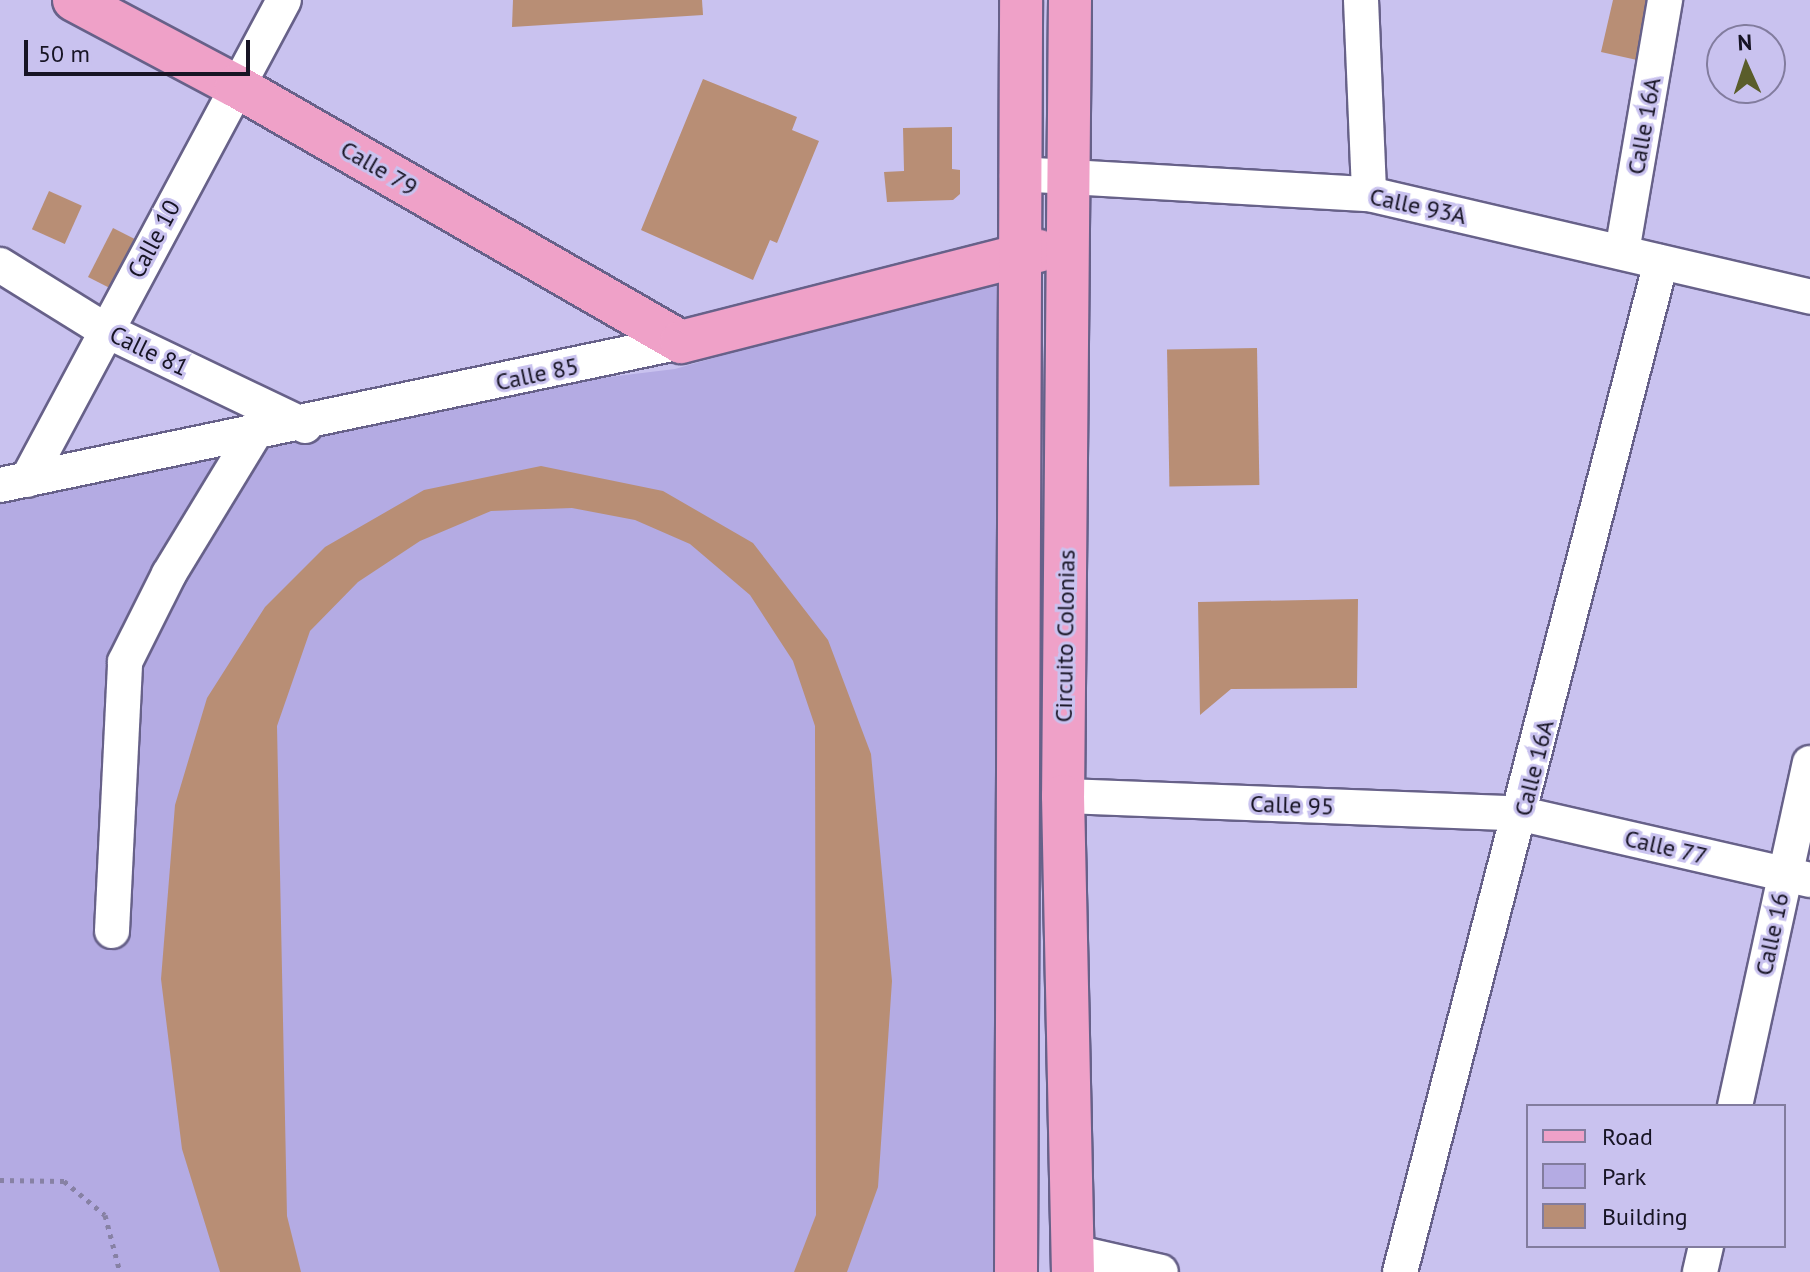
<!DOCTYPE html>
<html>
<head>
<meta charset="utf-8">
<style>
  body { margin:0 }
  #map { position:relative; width:1810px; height:1272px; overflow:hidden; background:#c9c2ef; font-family:"PT Sans",sans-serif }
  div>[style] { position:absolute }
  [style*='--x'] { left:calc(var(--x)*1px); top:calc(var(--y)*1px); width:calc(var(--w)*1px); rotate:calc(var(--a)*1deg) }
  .green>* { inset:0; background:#b4abe3 }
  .building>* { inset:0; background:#b88e75; transform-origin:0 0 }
  .path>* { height:5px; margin-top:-2.5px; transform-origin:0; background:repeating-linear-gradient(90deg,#8781a4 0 4px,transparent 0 10px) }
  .roads { filter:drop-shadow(2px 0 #676189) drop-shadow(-2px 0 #676189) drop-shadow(0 2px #676189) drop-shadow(0 -2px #676189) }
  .minor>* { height:34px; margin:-17px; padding:0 17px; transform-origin:17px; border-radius:17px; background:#fff }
  .major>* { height:42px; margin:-21px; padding:0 21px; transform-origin:21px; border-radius:21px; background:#efa1c8 }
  span { translate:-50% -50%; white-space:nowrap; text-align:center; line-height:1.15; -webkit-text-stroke:6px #c9c2ef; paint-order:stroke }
  .street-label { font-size:24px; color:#171424 }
  .legend { position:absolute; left:1526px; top:1104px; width:260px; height:144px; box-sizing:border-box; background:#c9c2ef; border:2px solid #827c9e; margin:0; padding:10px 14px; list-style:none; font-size:24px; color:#171424 }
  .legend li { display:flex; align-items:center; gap:16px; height:40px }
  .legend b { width:40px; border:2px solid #827c9e }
  .north { position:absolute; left:1706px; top:24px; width:80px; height:80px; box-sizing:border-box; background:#c9c2ef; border:2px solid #827c9e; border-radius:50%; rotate:357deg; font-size:22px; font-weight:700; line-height:32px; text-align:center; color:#171424 }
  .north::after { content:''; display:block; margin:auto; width:28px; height:36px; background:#5a5d2a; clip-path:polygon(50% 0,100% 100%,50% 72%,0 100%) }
  .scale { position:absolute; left:24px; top:40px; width:226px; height:36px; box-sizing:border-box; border:4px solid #171424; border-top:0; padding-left:10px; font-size:24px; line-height:28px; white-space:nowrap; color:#171424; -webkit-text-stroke:6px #c9c2ef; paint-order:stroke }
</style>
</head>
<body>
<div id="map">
  <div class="green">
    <i style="clip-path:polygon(1001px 276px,1006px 1272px,0 1272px,0 479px,252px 420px,675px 369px)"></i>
  </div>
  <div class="building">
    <i style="clip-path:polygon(513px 0,702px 0,703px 15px,512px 27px)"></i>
    <i style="clip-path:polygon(1613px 0,1651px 0,1637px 60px,1601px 52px)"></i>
    <i style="clip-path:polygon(703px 79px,797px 117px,792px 130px,819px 141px,777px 243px,770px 240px,753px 280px,641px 230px)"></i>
    <i style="clip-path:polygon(952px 127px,952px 169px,960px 170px,960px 194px,953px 200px,887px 202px,884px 172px,904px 171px,903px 128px)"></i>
    <i style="left:49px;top:191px;width:36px;height:42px;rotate:24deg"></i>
    <i style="left:113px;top:228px;width:31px;height:55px;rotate:27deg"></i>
    <i style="left:1257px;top:348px;width:137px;height:90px;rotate:89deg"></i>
    <i style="clip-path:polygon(541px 466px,663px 491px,753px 543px,828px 640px,871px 754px,892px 981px,878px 1187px,847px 1272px,794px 1272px,816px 1215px,815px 726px,793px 661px,750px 595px,690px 544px,635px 520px,572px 508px,491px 511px,420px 541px,358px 582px,310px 631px,277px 726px,287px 1216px,301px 1272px,220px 1272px,182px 1149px,161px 979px,175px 805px,207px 698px,265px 607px,325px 547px,424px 490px)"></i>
    <i style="clip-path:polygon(1358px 599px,1357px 688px,1231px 689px,1200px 715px,1198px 602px)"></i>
  </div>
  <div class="path">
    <i style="--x:0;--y:1180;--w:64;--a:0.9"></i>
    <i style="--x:64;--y:1181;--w:53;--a:39.7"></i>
    <i style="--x:105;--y:1215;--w:59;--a:75.3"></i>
  </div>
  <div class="roads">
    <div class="minor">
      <i style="--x:1361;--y:0;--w:194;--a:87.6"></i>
      <i style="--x:1017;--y:174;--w:353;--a:3.3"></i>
      <i style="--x:1369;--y:194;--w:453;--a:13.1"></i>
      <i style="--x:1622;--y:252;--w:256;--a:-80.3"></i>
      <i style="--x:0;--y:265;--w:123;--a:31.8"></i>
      <i style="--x:105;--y:330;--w:222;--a:25.6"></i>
      <i style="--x:27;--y:480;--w:544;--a:-61.83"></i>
      <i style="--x:0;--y:485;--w:696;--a:-11.86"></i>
      <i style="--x:1063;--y:796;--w:459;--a:2.2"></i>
      <i style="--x:1522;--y:814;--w:295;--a:12.9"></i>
      <i style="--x:112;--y:931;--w:269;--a:-87.2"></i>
      <i style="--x:125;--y:662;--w:98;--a:-63.4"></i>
      <i style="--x:169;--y:574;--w:162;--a:-58.7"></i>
      <i style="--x:1735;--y:1106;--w:351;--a:-77.7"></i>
      <i style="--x:1074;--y:1252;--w:89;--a:12.9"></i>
      <i style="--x:1400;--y:1272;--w:1043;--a:-75.51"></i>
      <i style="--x:1700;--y:1272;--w:27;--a:-77"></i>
    </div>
    <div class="major">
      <i style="--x:74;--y:0;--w:183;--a:28"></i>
      <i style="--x:236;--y:86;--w:513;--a:29.91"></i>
      <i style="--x:681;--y:342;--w:369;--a:-14.3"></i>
      <i style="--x:1070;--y:0;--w:796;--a:90.5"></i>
      <i style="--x:1063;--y:796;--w:476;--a:88.8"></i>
      <i style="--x:1016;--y:1272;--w:1272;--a:-89.77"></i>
    </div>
  </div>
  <div class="street-label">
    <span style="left:1644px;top:126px;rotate:-80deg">Calle 16A</span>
    <span style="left:379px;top:168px;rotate:30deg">Calle 79</span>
    <span style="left:1418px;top:206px;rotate:12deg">Calle 93A</span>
    <span style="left:154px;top:239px;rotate:-62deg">Calle 10</span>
    <span style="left:149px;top:351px;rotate:26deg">Calle 81</span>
    <span style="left:537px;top:374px;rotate:-12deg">Calle 85</span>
    <span style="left:1065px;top:636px;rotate:-89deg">Circuito Colonias</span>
    <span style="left:1534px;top:768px;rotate:-76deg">Calle 16A</span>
    <span style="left:1292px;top:805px;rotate:2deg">Calle 95</span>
    <span style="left:1666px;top:847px;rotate:13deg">Calle 77</span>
    <span style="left:1772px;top:934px;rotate:-78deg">Calle 16</span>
  </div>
  <ul class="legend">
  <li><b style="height:10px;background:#efa1c8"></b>Road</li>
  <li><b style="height:22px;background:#b4abe3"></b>Park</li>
  <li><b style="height:22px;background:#b88e75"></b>Building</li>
  </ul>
  <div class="north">N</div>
  <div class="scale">50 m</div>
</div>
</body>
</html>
